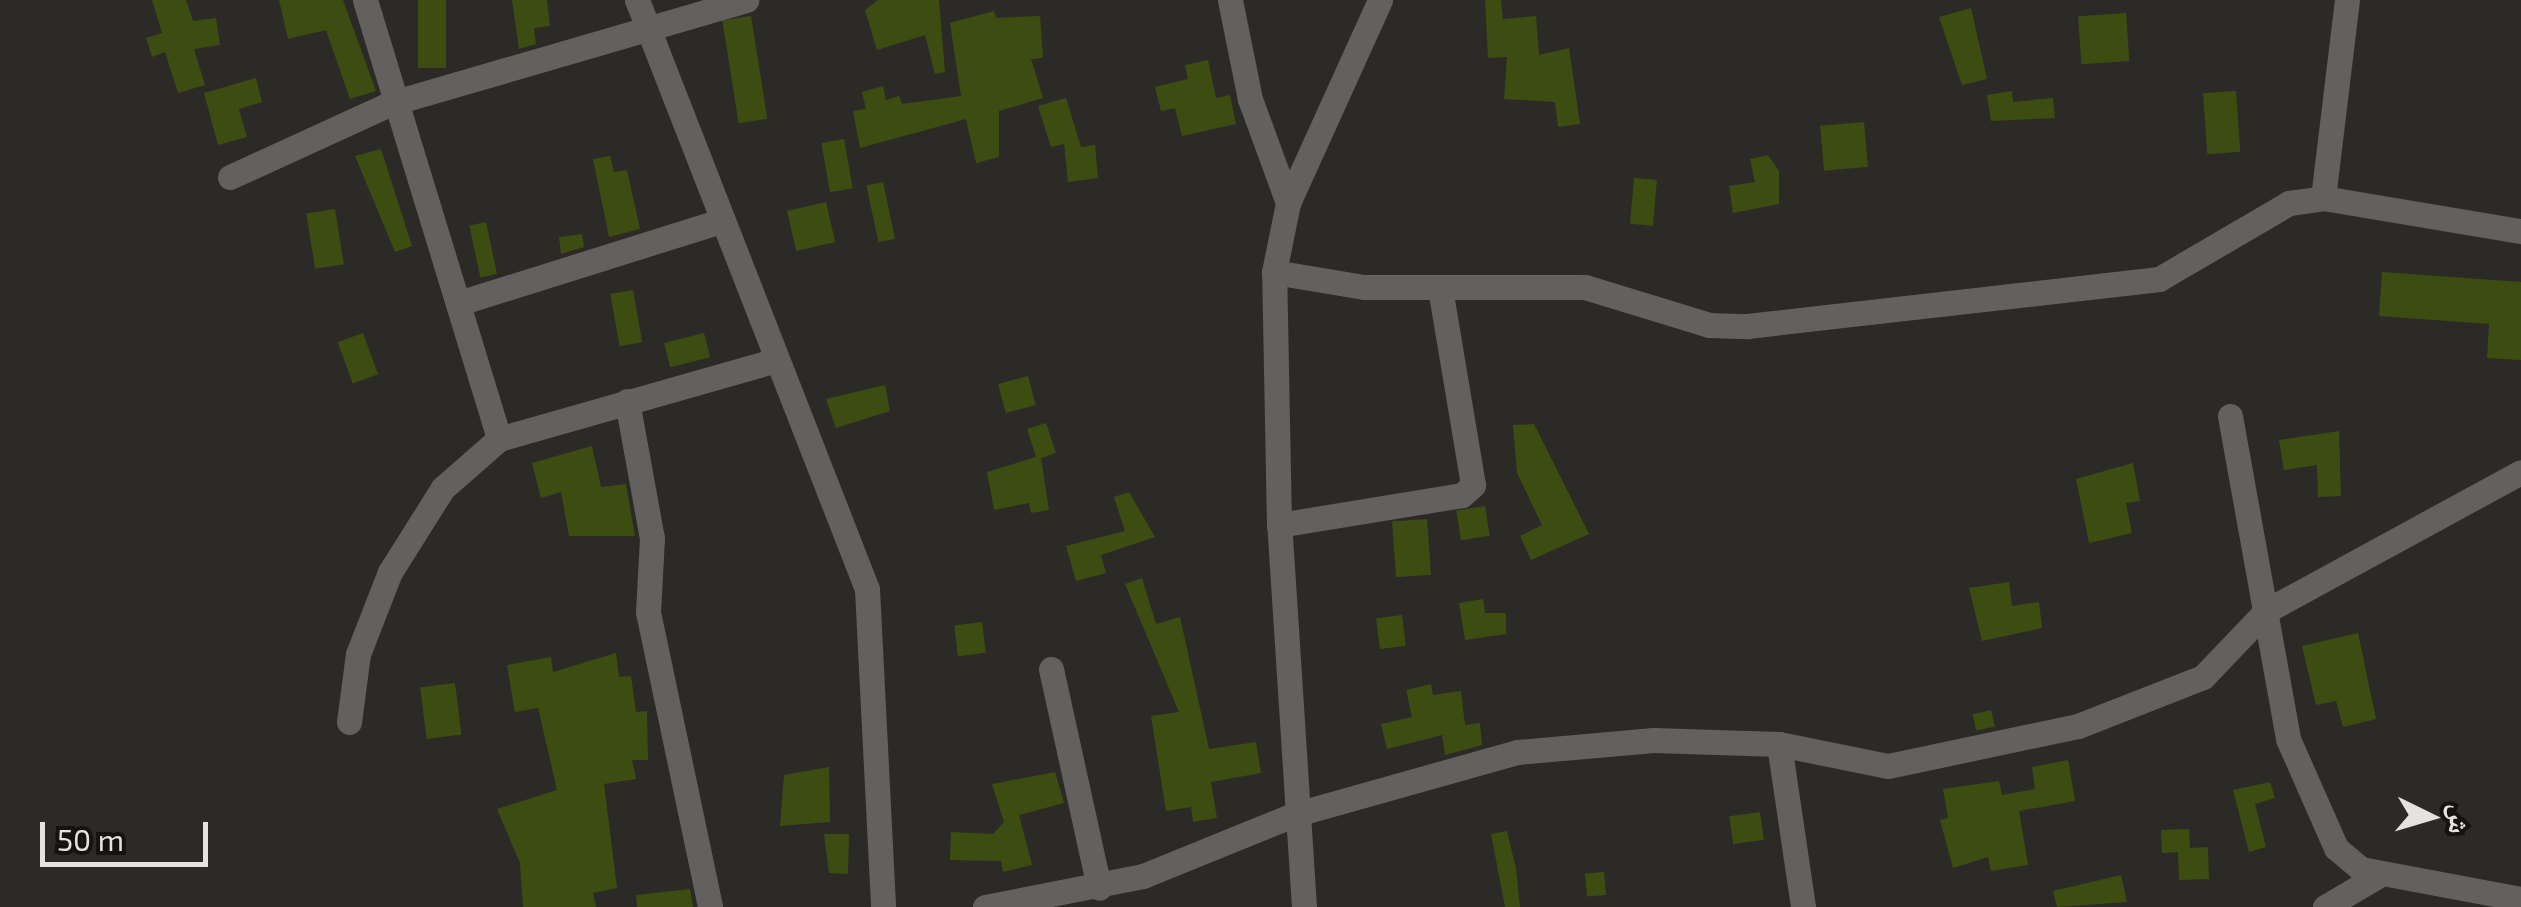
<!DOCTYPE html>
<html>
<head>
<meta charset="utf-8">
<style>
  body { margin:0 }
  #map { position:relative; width:2521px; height:907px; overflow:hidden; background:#2c2a26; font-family:"Exo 2","Noto Naskh Arabic",sans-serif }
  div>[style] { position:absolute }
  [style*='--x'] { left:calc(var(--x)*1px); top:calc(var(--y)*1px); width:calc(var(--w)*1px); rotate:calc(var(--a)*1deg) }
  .building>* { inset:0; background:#3d4d12; transform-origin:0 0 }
  .minor>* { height:25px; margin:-12.5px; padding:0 12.5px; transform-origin:12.5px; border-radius:12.5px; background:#63615f }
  span { translate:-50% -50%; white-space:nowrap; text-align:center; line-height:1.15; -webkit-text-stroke:10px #141311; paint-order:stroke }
  .north { position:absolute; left:2381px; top:767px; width:100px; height:100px; -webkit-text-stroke:8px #141311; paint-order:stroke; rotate:95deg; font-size:28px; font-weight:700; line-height:40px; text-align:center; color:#e4e3e0 }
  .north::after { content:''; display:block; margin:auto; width:35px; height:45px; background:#e4e3e0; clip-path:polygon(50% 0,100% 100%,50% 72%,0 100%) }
  .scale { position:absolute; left:40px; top:822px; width:168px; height:45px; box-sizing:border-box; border:5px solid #e4e3e0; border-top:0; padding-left:12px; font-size:30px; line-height:35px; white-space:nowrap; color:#e4e3e0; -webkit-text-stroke:8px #141311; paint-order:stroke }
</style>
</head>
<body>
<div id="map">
  <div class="building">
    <i style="clip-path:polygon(152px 0,186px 0,193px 21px,216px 18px,220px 45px,194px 49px,205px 85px,178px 93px,165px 52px,152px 57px,146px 38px,162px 33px)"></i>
    <i style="clip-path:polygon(279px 0,343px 0,376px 91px,350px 99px,326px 30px,288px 39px)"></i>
    <i style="left:418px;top:0;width:28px;height:68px"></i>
    <i style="clip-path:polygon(512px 0,547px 0,550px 26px,534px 28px,536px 44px,519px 49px)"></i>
    <i style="clip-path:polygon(878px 0,939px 0,945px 72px,935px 74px,925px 35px,877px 50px,865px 10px)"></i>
    <i style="clip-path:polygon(1485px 0,1501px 0,1503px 19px,1536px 16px,1539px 55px,1569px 48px,1580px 124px,1558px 127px,1555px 102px,1504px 99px,1507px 57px,1488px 58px)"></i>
    <i style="clip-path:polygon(1971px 8px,1987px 79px,1962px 85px,1939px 17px)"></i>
    <i style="clip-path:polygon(994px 11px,996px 18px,1040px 16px,1043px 58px,1031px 59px,1043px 98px,999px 111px,999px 157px,976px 163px,966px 119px,860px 148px,853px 111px,866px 109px,862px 92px,883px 86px,886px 100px,899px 96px,902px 104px,961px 96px,950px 23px)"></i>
    <i style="left:2126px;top:13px;width:48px;height:48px;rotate:86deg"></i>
    <i style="left:751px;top:16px;width:104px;height:29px;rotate:81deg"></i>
    <i style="clip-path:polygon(1208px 60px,1216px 98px,1230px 95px,1236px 124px,1182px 136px,1175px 108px,1161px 111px,1155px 87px,1188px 79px,1185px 65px)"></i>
    <i style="clip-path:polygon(256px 78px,262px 102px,239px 109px,247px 137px,218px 145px,204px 93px)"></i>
    <i style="clip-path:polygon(2012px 91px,2013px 102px,2053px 98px,2055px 118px,1991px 121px,1987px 95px)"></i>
    <i style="left:2236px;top:91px;width:61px;height:33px;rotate:86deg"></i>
    <i style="clip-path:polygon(1066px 98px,1081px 147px,1095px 145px,1098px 178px,1068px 182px,1064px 144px,1051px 147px,1038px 106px)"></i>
    <i style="left:1864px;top:122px;width:45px;height:44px;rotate:85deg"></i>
    <i style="left:844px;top:139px;width:50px;height:23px;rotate:80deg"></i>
    <i style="clip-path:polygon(381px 149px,412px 246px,395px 252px,355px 156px)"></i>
    <i style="clip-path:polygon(1768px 155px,1779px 171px,1779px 204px,1733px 213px,1729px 186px,1755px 182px,1750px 159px)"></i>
    <i style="clip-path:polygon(610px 156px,614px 172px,627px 170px,640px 229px,609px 237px,593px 159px)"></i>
    <i style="left:1634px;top:178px;width:23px;height:46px;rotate:5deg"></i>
    <i style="left:883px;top:182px;width:58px;height:17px;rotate:78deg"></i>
    <i style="left:826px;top:202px;width:41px;height:40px;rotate:77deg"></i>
    <i style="left:335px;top:209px;width:56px;height:29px;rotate:81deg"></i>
    <i style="left:486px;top:222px;width:53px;height:17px;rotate:78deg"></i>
    <i style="clip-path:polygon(582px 234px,584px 247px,561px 254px,559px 237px)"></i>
    <i style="clip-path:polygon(2382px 272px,2521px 282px,2521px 360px,2487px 358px,2489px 324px,2379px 316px)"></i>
    <i style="left:633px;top:290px;width:53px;height:23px;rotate:80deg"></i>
    <i style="left:363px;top:333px;width:44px;height:27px;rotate:70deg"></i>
    <i style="left:704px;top:333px;width:25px;height:41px;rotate:76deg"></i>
    <i style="left:1028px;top:376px;width:30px;height:31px;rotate:75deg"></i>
    <i style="clip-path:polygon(885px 385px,890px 411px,836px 428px,826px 399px)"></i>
    <i style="clip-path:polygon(1046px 423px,1056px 453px,1041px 458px,1049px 510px,1031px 513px,1029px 503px,994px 510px,987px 472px,1036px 457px,1027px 429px)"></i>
    <i style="clip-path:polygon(1534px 424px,1589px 534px,1531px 560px,1520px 536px,1542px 525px,1517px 473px,1513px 425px)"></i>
    <i style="clip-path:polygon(2339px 431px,2341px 496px,2318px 497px,2317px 465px,2284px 470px,2279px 440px)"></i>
    <i style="clip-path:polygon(592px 446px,601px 487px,626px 484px,635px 536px,569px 536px,561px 492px,541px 498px,532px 463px)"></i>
    <i style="clip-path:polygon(2133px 463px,2140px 501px,2126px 503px,2132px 533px,2089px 543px,2076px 479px)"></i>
    <i style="clip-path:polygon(1129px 492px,1155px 537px,1101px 555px,1106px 573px,1076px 581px,1066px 546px,1125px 531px,1114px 497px)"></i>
    <i style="left:1485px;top:506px;width:30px;height:29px;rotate:81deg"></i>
    <i style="left:1427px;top:519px;width:56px;height:35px;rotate:86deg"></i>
    <i style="clip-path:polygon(1142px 578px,1156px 624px,1180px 617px,1209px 749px,1256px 742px,1261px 773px,1211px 782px,1217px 818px,1193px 822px,1191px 807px,1166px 811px,1151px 716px,1179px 712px,1125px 584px)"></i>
    <i style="clip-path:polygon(2009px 582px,2012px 606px,2039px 602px,2042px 628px,1982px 641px,1969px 588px)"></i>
    <i style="clip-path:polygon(1483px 599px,1485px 613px,1506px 613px,1506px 634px,1465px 640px,1459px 603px)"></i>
    <i style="left:1402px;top:615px;width:31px;height:26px;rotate:83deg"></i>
    <i style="left:982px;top:622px;width:31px;height:28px;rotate:83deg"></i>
    <i style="clip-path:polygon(2358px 633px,2376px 719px,2343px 727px,2336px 701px,2316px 705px,2302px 646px)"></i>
    <i style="clip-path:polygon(616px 653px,619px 677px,631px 676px,636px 712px,647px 711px,648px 760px,632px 760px,636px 779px,604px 784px,617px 888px,593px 893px,596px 907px,523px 907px,520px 863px,497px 809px,557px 790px,538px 708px,515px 712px,507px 665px,551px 657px,553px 672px)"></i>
    <i style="left:455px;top:683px;width:52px;height:35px;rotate:83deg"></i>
    <i style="clip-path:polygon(1431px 684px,1433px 695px,1461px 691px,1465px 725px,1480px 723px,1482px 745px,1445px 755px,1442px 735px,1387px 749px,1381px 724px,1412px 717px,1406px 690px)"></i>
    <i style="left:1991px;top:710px;width:17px;height:19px;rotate:77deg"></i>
    <i style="clip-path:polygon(2068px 760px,2075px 801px,2019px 811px,2028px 865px,1991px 871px,1988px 857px,1953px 868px,1940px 820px,1948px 818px,1943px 789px,1999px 781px,2002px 795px,2035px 789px,2032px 767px)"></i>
    <i style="clip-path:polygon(829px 767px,830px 822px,780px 826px,784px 775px)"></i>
    <i style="clip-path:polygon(1055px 772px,1064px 803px,1019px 815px,1032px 865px,1003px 872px,1001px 861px,950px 860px,951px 832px,993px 834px,1004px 822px,992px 784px)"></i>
    <i style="clip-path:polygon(2270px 782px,2275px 798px,2255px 804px,2266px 847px,2249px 852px,2233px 790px)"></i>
    <i style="left:1760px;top:812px;width:28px;height:31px;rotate:82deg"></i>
    <i style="clip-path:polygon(2189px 829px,2190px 848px,2208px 847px,2209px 879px,2179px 880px,2178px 852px,2162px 853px,2161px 830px)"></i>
    <i style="clip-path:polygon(1507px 831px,1516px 869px,1520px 907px,1505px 907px,1491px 834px)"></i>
    <i style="clip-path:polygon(824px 834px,849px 834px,848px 874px,829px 873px)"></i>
    <i style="left:1604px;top:872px;width:23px;height:19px;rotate:85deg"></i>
    <i style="clip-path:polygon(2121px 875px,2127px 902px,2057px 907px,2053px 891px)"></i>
    <i style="clip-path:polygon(690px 889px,693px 907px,637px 907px,636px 895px)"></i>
  </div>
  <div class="minor">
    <i style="--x:365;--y:0;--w:459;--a:73"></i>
    <i style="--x:637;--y:0;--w:632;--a:68.67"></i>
    <i style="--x:867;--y:589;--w:318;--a:87.1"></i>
    <i style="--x:1230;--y:0;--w:101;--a:78.6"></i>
    <i style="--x:1250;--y:99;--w:111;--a:69.9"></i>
    <i style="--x:230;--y:177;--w:178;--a:-24.6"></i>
    <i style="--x:392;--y:103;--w:369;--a:-16.2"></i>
    <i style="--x:2323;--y:198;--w:199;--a:-83.1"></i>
    <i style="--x:1274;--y:272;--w:91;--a:9.5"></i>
    <i style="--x:1364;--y:287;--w:221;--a:0"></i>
    <i style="--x:1585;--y:287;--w:130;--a:17"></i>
    <i style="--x:1709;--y:325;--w:38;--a:2"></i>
    <i style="--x:1747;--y:326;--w:415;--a:-6.5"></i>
    <i style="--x:2159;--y:279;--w:151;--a:-30.3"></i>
    <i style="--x:2289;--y:203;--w:34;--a:-8"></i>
    <i style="--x:2323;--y:198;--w:201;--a:9.5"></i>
    <i style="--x:459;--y:303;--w:270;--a:-17.4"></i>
    <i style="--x:627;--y:401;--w:139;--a:79.7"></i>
    <i style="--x:652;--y:538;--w:74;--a:93.1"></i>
    <i style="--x:648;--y:612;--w:301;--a:78.1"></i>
    <i style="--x:2230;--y:416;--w:328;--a:79.8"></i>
    <i style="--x:2288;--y:739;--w:119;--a:66.2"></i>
    <i style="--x:2336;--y:848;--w:33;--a:40"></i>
    <i style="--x:2361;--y:869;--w:163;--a:10.6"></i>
    <i style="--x:1279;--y:525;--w:185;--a:-9.3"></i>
    <i style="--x:1462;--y:495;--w:15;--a:-42"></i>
    <i style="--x:1473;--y:485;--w:201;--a:-99.5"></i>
    <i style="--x:1051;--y:669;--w:224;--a:77.6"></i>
    <i style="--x:349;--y:722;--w:69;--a:-82.5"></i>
    <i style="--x:358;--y:654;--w:88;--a:-68.7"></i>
    <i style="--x:390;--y:572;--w:99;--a:-57.8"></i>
    <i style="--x:443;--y:488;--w:74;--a:-41.2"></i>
    <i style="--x:499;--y:439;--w:284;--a:-15.9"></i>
    <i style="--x:1779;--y:744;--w:165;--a:81.6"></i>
    <i style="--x:985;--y:907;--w:161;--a:-11.1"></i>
    <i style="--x:1143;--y:876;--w:162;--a:-22.1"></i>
    <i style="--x:1293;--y:815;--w:233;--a:-15.7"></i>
    <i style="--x:1517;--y:752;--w:137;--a:-5"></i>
    <i style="--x:1653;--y:740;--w:126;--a:1.8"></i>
    <i style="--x:1779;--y:744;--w:111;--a:11.4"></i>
    <i style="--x:1888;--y:766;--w:194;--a:-11.9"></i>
    <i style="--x:2078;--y:726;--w:134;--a:-21.4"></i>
    <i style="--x:2203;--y:677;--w:91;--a:-46.3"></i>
    <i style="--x:2266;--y:611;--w:290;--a:-28.6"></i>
    <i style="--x:1304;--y:907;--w:383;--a:-93.7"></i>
    <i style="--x:1279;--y:525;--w:253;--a:-91.1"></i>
    <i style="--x:1274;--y:272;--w:70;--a:-78.5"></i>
    <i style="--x:1288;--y:203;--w:223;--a:-65.6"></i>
    <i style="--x:2325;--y:907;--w:65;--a:-30.5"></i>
  </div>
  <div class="north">ش</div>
  <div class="scale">50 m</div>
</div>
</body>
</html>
